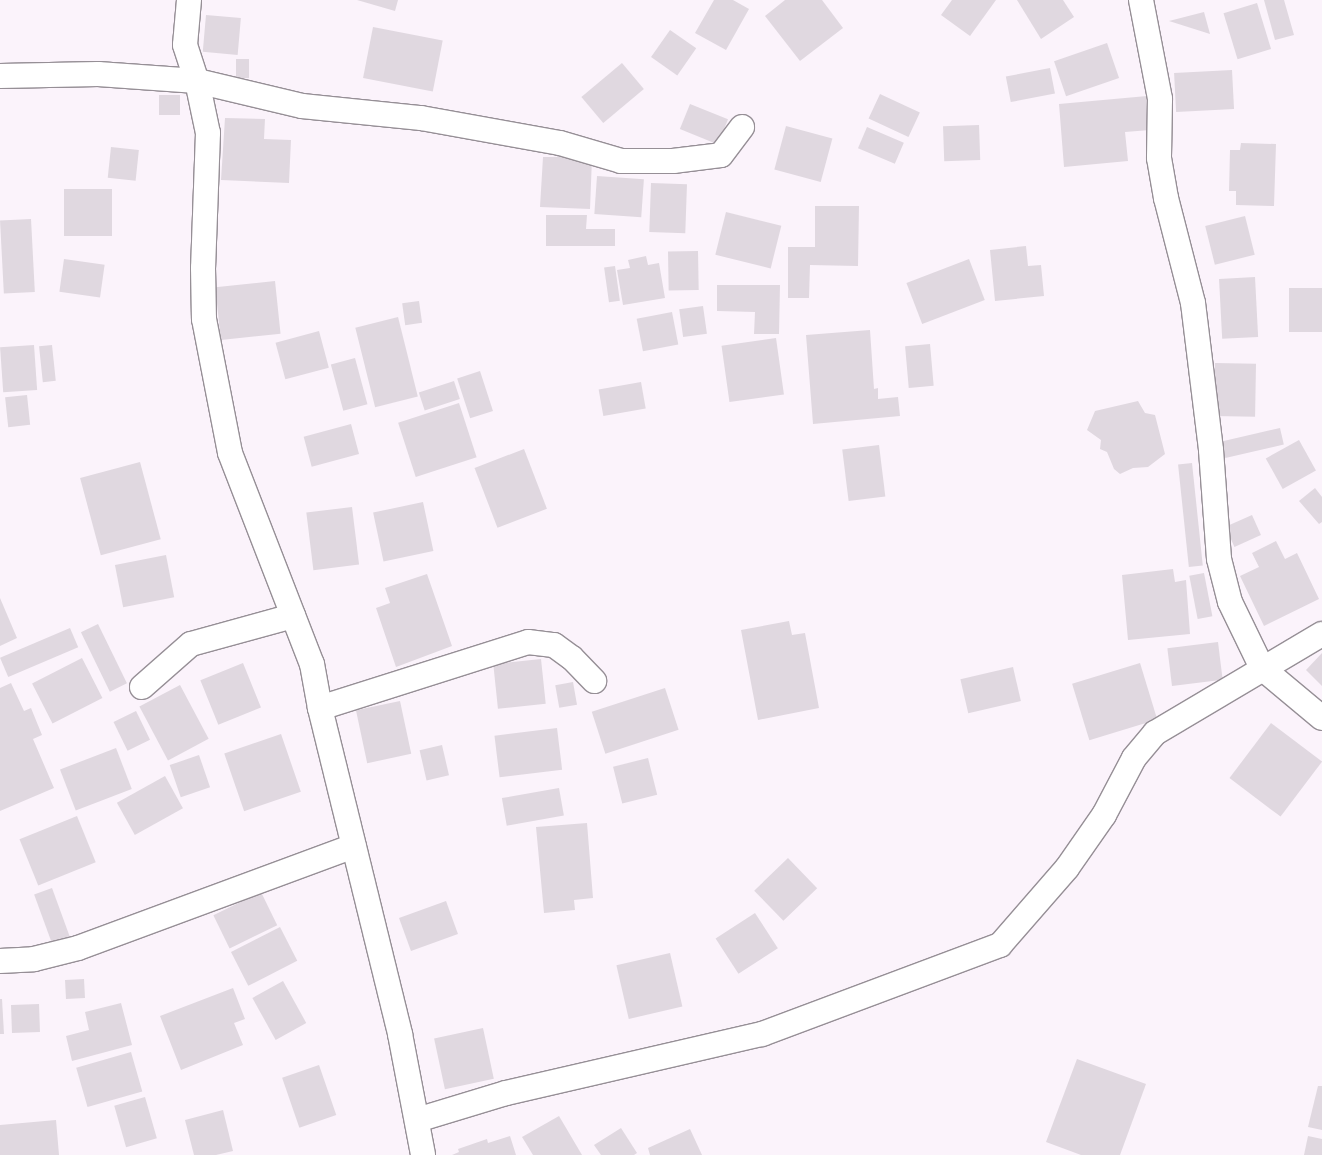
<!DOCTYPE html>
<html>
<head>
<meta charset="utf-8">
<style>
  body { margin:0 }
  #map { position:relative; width:1322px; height:1155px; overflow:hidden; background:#fbf3fb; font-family:Quicksand,sans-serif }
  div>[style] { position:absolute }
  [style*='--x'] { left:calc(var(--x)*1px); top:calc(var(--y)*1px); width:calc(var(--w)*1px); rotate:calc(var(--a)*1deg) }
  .building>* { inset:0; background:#e0d8e0; transform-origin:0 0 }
  .roads { filter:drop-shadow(1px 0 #968f96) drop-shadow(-1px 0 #968f96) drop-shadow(0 1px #968f96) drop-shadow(0 -1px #968f96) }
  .street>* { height:24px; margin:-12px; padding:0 12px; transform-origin:12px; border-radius:12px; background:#fff }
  span { translate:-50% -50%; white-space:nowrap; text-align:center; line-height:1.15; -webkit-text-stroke:4px #fff; paint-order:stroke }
</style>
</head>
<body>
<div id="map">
  <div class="building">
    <i style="clip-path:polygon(357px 0,398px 0,395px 11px)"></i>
    <i style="clip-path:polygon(714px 0,733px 0,749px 9px,726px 50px,695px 33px)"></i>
    <i style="clip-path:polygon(785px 0,822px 0,843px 28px,800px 61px,765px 16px)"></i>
    <i style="clip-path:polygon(952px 0,996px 0,970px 36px,941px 15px)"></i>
    <i style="clip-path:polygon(1017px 0,1063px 0,1074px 17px,1041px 39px)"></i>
    <i style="clip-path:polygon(1264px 0,1284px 0,1294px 35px,1275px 40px)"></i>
    <i style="left:1257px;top:3px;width:48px;height:35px;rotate:73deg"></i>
    <i style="clip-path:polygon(1204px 12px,1210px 34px,1169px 21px)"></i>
    <i style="left:206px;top:15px;width:35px;height:37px;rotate:5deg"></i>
    <i style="left:373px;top:27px;width:71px;height:52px;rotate:11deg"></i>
    <i style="left:670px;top:30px;width:32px;height:33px;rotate:35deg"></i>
    <i style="left:1107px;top:43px;width:37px;height:56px;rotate:71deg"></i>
    <i style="left:236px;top:59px;width:13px;height:19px"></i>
    <i style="left:622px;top:63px;width:34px;height:53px;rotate:50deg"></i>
    <i style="left:1050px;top:68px;width:26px;height:45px;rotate:79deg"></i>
    <i style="left:1232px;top:70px;width:39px;height:58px;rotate:87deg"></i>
    <i style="left:880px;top:94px;width:44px;height:27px;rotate:25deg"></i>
    <i style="left:159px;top:95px;width:21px;height:20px"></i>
    <i style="clip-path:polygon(1147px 96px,1150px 130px,1125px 132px,1128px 161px,1064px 167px,1059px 104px)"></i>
    <i style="left:690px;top:104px;width:41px;height:27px;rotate:22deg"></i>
    <i style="clip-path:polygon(225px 118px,265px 119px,264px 139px,291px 140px,289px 183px,221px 180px)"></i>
    <i style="left:979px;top:125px;width:35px;height:36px;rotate:88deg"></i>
    <i style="left:786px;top:126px;width:48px;height:45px;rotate:15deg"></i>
    <i style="left:867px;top:127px;width:40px;height:23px;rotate:23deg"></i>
    <i style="clip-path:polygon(1241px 143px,1276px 144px,1274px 206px,1236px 205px,1236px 191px,1229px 191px,1230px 150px,1240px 150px)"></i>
    <i style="left:111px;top:147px;width:28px;height:31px;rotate:6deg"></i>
    <i style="clip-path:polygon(557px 151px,592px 158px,590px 209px,540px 207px,543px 157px,557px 157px)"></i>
    <i style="left:597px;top:176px;width:47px;height:38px;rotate:4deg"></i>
    <i style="left:651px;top:183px;width:36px;height:49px;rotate:2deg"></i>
    <i style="left:64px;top:189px;width:48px;height:47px"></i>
    <i style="clip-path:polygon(815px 206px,859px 206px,858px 266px,810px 265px,809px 298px,788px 298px,788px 247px,815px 247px)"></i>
    <i style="left:726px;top:212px;width:57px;height:44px;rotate:14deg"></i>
    <i style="clip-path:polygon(546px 215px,587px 215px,586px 229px,615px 229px,615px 246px,546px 246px)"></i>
    <i style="left:1245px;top:216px;width:40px;height:41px;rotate:76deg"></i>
    <i style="left:31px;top:219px;width:73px;height:31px;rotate:87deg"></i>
    <i style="clip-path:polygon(1026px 246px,1028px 266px,1041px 265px,1044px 296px,995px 301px,990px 250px)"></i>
    <i style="left:698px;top:251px;width:39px;height:30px;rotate:89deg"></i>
    <i style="clip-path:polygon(646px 256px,648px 265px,659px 263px,665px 298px,623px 305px,617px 270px,630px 268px,628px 260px)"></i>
    <i style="left:64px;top:259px;width:41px;height:33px;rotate:8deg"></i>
    <i style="left:969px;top:259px;width:44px;height:67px;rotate:69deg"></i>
    <i style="left:615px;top:266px;width:35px;height:11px;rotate:82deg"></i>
    <i style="left:1255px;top:277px;width:60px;height:36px;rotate:87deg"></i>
    <i style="left:275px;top:281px;width:53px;height:60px;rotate:84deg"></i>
    <i style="clip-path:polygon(717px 285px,780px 285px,779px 334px,754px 334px,755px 312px,717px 311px)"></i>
    <i style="left:1289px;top:288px;width:33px;height:44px"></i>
    <i style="left:419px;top:301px;width:22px;height:17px;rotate:82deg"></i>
    <i style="left:703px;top:306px;width:28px;height:24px;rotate:82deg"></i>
    <i style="left:672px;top:312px;width:33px;height:36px;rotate:79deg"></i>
    <i style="left:398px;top:317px;width:82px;height:44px;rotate:76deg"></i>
    <i style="clip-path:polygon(870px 330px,874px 389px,878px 388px,878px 399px,898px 397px,900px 416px,813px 424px,806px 335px)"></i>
    <i style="left:319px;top:331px;width:38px;height:45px;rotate:75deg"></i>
    <i style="left:776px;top:338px;width:57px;height:55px;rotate:82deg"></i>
    <i style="left:930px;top:344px;width:42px;height:25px;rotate:85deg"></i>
    <i style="left:34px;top:345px;width:45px;height:34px;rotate:86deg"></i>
    <i style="left:52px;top:345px;width:36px;height:13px;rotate:84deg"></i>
    <i style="left:355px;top:358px;width:48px;height:25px;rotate:75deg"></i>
    <i style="left:1215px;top:363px;width:41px;height:53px;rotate:1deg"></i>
    <i style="left:480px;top:371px;width:42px;height:24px;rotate:72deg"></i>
    <i style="left:454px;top:381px;width:19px;height:37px;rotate:72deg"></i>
    <i style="left:641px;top:382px;width:27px;height:43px;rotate:80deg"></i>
    <i style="left:27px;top:395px;width:30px;height:22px;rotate:84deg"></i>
    <i style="clip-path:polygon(1138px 401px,1145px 413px,1155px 415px,1165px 454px,1148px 467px,1133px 468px,1120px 474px,1114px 469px,1107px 452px,1100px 449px,1101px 440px,1087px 430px,1095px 411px)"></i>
    <i style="left:459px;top:403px;width:57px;height:64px;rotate:72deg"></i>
    <i style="left:351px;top:424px;width:31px;height:49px;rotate:75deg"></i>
    <i style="left:1280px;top:428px;width:17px;height:60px;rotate:77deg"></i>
    <i style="left:1299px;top:440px;width:35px;height:38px;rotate:61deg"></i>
    <i style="left:879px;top:445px;width:52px;height:37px;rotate:83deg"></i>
    <i style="left:524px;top:449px;width:64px;height:53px;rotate:69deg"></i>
    <i style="left:140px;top:462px;width:80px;height:62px;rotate:75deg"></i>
    <i style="left:1192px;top:463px;width:103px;height:14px;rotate:84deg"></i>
    <i style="clip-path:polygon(1315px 488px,1322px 497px,1322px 522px,1319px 524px,1299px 501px)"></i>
    <i style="left:423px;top:502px;width:50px;height:51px;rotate:78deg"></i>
    <i style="left:352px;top:507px;width:58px;height:46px;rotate:83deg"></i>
    <i style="left:1252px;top:515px;width:22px;height:29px;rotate:66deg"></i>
    <i style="clip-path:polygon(1276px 541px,1285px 559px,1297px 553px,1319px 599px,1264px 626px,1240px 576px,1259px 567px,1252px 553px)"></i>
    <i style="left:166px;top:555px;width:43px;height:52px;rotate:79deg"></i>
    <i style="clip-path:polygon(1173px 569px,1175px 582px,1186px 580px,1190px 634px,1128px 640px,1122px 575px)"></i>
    <i style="left:1204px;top:573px;width:44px;height:15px;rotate:79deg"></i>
    <i style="clip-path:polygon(427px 574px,452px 646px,396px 667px,376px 608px,390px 603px,385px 588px)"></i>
    <i style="clip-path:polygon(0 598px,17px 638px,0 646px)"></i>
    <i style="clip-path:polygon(789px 621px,792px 635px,805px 633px,819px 708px,758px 720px,741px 630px)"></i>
    <i style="left:98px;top:624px;width:66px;height:19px;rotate:64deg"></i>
    <i style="left:70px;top:628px;width:21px;height:76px;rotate:67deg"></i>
    <i style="left:1218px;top:642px;width:38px;height:51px;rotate:83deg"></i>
    <i style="clip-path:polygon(1322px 653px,1322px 686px,1306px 670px)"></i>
    <i style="left:82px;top:658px;width:45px;height:56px;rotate:63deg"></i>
    <i style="left:541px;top:659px;width:45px;height:48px;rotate:84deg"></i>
    <i style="left:243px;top:663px;width:48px;height:46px;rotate:68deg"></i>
    <i style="left:1140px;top:663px;width:59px;height:71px;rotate:73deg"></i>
    <i style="left:1013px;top:667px;width:35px;height:54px;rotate:77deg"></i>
    <i style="left:573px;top:682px;width:23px;height:18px;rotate:80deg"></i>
    <i style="clip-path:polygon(11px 683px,24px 711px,31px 708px,42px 735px,33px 739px,54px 788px,0 811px,0 688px)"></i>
    <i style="left:180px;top:685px;width:61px;height:46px;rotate:62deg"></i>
    <i style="left:665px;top:688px;width:44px;height:77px;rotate:72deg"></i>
    <i style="left:400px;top:701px;width:54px;height:45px;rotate:78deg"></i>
    <i style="left:136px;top:711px;width:32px;height:25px;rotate:64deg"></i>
    <i style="left:1271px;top:723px;width:64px;height:69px;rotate:37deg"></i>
    <i style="left:557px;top:728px;width:42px;height:63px;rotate:83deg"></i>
    <i style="left:281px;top:734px;width:61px;height:60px;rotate:71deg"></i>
    <i style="left:442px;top:745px;width:31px;height:23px;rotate:77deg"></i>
    <i style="left:116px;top:748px;width:44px;height:60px;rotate:69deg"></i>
    <i style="left:199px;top:755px;width:34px;height:31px;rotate:71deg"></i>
    <i style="left:648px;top:758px;width:38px;height:36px;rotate:76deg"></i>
    <i style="left:165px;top:776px;width:37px;height:55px;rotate:61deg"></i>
    <i style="left:559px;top:788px;width:28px;height:58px;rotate:80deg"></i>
    <i style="left:77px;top:816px;width:50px;height:62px;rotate:68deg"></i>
    <i style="clip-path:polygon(587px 823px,593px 898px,574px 900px,575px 910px,544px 913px,536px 827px)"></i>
    <i style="left:788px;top:858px;width:42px;height:47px;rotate:46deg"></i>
    <i style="left:52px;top:888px;width:52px;height:19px;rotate:70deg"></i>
    <i style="left:261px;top:892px;width:37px;height:53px;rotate:64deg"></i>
    <i style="left:446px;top:901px;width:35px;height:50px;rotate:70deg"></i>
    <i style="left:755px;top:913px;width:42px;height:47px;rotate:57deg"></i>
    <i style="left:280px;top:927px;width:38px;height:55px;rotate:63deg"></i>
    <i style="left:670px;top:953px;width:55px;height:55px;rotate:77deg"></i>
    <i style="left:84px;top:979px;width:19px;height:19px;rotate:87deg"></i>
    <i style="left:283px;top:981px;width:48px;height:35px;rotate:61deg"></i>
    <i style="clip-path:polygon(233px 988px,245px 1019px,234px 1023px,243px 1045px,181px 1070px,160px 1016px)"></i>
    <i style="clip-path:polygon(0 999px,2px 999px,4px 1034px,0 1034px)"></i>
    <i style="clip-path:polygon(121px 1003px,132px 1045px,72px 1061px,66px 1036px,89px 1030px,85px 1012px)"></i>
    <i style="left:39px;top:1004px;width:28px;height:28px;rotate:88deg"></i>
    <i style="left:483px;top:1028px;width:52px;height:50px;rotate:78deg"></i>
    <i style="left:131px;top:1052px;width:41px;height:57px;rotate:74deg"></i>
    <i style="clip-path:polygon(1077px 1059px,1146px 1084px,1120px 1155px,1081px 1155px,1046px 1142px)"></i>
    <i style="left:319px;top:1065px;width:53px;height:39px;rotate:71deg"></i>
    <i style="clip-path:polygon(1318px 1086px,1322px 1086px,1322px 1130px,1308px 1127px)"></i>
    <i style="left:145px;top:1097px;width:43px;height:32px;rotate:74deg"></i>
    <i style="clip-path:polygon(223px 1110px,233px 1151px,216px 1155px,194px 1155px,185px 1120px)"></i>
    <i style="clip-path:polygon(559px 1116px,582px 1155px,533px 1155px,522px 1137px)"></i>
    <i style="clip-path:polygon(56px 1120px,59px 1155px,0 1155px,0 1125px)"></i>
    <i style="clip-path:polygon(621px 1128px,637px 1153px,634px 1155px,601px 1155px,594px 1145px)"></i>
    <i style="clip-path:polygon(690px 1129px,702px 1155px,650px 1155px,648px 1148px)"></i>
    <i style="clip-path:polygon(510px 1136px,516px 1155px,452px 1155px,459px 1152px,458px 1149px,487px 1139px,488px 1143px)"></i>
    <i style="clip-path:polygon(1308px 1136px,1322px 1139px,1322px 1155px,1304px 1155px)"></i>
  </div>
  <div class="roads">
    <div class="street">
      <i style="--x:189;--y:0;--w:45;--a:95.1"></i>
      <i style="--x:185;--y:45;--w:38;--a:72"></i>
      <i style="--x:197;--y:81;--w:53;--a:78.1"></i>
      <i style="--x:208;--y:133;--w:135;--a:92.1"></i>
      <i style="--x:203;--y:268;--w:51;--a:88.9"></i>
      <i style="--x:204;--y:319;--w:136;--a:79"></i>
      <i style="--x:230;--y:453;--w:226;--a:68.8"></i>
      <i style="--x:312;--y:664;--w:45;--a:79.7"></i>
      <i style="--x:320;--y:708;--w:336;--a:76.2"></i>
      <i style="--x:400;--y:1034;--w:123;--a:79.2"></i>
      <i style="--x:1141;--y:0;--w:101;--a:79.1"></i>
      <i style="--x:1160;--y:99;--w:59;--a:91"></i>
      <i style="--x:1159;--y:158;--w:41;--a:80.1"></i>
      <i style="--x:1166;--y:198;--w:108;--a:75.6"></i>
      <i style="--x:1193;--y:303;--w:148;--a:83"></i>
      <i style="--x:1211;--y:450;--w:109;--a:85.8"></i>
      <i style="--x:1219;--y:559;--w:44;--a:75.7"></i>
      <i style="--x:1230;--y:602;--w:73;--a:64.1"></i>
      <i style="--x:1262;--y:668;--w:78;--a:39.8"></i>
      <i style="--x:0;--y:76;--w:98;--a:-1.2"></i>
      <i style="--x:98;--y:74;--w:99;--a:4"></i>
      <i style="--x:197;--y:81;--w:108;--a:13.4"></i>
      <i style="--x:302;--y:106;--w:120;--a:5.8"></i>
      <i style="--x:421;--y:118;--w:141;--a:10.2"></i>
      <i style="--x:560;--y:143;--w:64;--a:16.4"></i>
      <i style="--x:621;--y:161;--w:52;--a:0"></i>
      <i style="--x:673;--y:161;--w:48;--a:-7.1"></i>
      <i style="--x:721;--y:155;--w:35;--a:-53"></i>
      <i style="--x:142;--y:687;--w:65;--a:-41.3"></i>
      <i style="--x:191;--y:644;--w:106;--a:-15.4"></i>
      <i style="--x:320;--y:708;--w:218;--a:-17.6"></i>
      <i style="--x:528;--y:642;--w:26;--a:7"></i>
      <i style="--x:554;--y:645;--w:22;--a:36"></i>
      <i style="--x:572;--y:658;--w:32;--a:46"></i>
      <i style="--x:0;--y:961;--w:34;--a:-3"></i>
      <i style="--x:34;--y:959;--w:45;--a:-14"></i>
      <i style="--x:78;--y:948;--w:294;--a:-20.3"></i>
      <i style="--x:417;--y:1120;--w:93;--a:-16.9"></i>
      <i style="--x:506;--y:1093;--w:263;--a:-13"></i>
      <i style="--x:762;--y:1034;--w:254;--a:-20.5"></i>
      <i style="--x:1000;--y:945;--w:102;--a:-49"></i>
      <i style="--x:1067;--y:868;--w:65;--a:-55.1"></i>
      <i style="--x:1104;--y:815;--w:64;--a:-62.2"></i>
      <i style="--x:1134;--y:758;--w:33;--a:-50"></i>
      <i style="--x:1155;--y:733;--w:194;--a:-30.7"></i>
    </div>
  </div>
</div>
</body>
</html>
